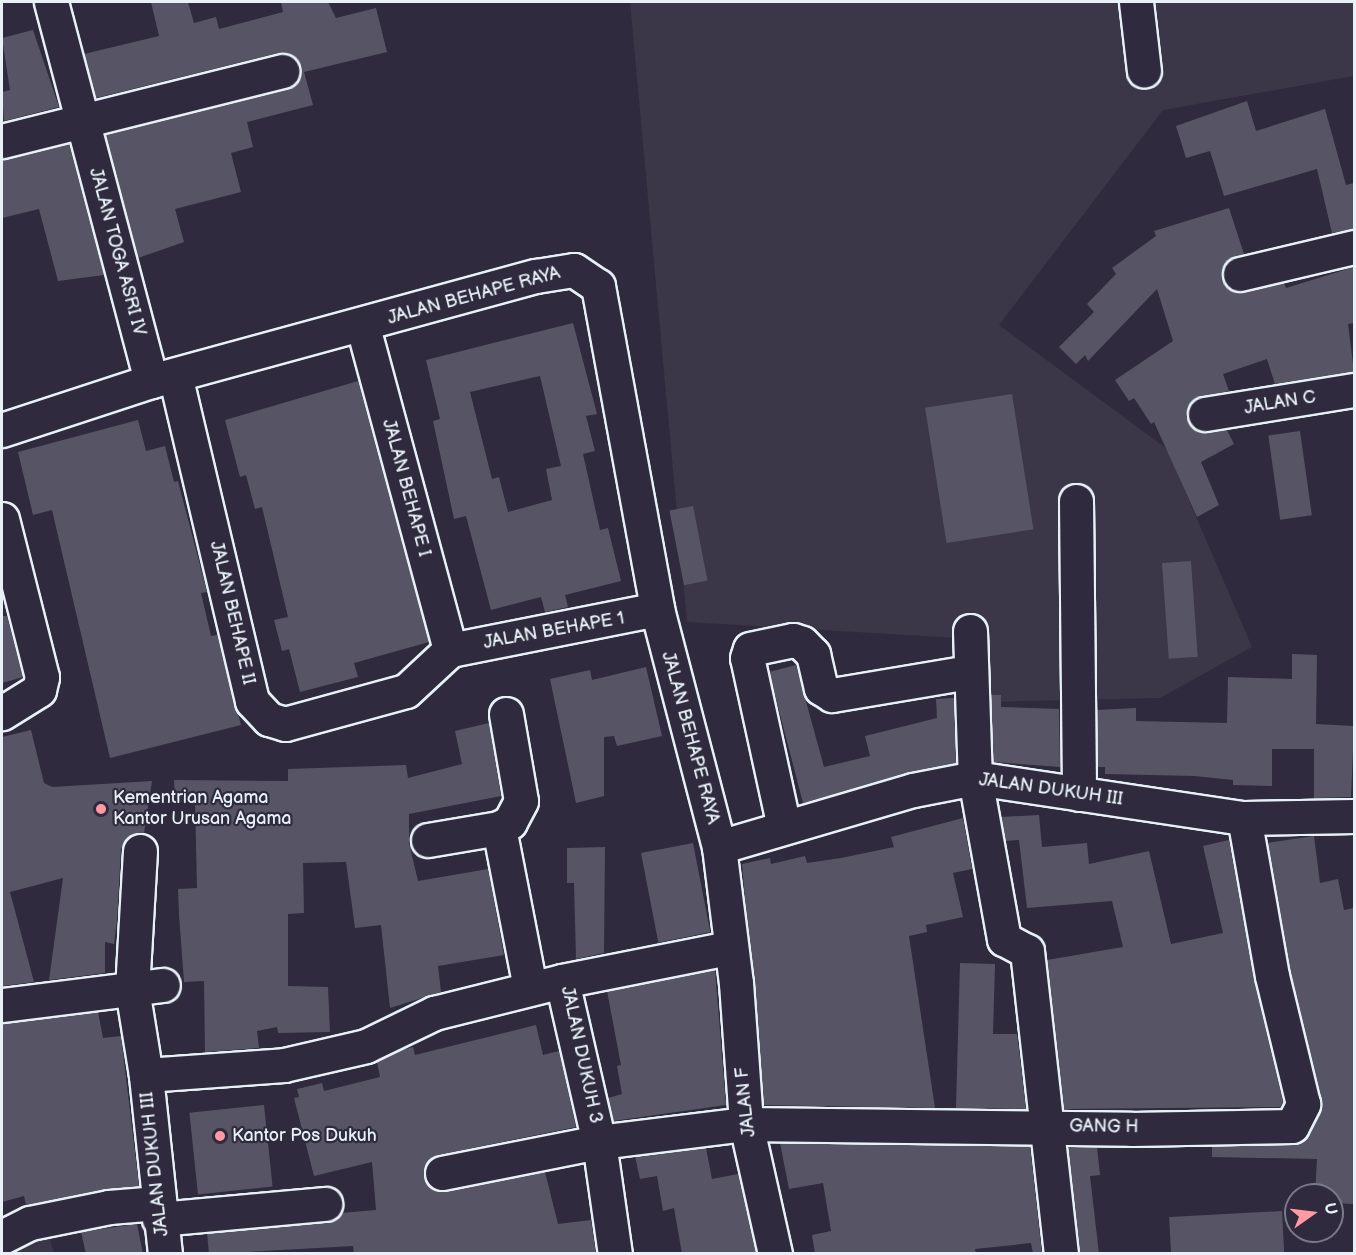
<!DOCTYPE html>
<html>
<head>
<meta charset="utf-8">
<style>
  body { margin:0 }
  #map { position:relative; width:1356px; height:1255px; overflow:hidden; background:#2f2a3d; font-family:"Balsamiq Sans",sans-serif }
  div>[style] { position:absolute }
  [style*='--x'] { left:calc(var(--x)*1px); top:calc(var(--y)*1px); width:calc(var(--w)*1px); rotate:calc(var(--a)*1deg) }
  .built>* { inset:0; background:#3b3749 }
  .building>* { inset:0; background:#575565; transform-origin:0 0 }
  .roads { filter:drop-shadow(2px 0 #e8f1f8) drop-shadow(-2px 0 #e8f1f8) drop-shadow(0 2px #e8f1f8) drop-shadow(0 -2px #e8f1f8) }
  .minor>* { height:33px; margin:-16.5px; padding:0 16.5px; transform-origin:16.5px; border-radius:16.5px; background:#2f2a3d }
  .dots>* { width:16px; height:16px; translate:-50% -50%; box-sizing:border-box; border:3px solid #2f2a3d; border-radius:50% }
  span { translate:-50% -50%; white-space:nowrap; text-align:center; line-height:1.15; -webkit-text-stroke:4.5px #2f2a3d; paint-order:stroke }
  .street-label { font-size:18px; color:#e8f1f8 }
  .poi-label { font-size:18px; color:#e8f1f8 }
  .left { translate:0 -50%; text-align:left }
  .frame { position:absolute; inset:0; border:3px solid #e8f1f8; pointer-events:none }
  .north { position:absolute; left:1284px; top:1183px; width:60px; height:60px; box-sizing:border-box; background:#2f2a3d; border:2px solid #797a88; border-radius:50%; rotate:76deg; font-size:16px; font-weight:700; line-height:24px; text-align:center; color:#e8f1f8 }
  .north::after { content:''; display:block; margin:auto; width:21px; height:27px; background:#ff9aa2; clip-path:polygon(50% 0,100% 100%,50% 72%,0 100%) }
</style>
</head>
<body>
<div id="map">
  <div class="built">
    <i style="clip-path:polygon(630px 2px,1354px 2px,1354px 76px,1163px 110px,999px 325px,1167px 449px,1252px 647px,1160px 698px,989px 702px,975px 639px,687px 622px)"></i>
    <i style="clip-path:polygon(49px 1235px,54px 1253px,2px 1254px,2px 1252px)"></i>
  </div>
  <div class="building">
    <i style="clip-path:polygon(151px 2px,188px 2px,194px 23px,216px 17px,219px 29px,283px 12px,281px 2px,328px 2px,336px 18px,376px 8px,387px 52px,304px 72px,313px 105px,247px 122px,253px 147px,231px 153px,241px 192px,175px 209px,184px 242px,138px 258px,105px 134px,287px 89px,300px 76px,295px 58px,278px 53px,96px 98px,84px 54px,159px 36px)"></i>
    <i style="clip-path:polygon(33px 30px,59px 107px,4px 121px,2px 92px,10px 90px,2px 38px)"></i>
    <i style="clip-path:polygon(1247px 101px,1256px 131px,1325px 109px,1346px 185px,1354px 183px,1354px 229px,1332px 233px,1317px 169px,1224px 196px,1210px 151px,1186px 158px,1176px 126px)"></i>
    <i style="clip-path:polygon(69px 144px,104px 275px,58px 281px,39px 209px,2px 218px,2px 159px)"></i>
    <i style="clip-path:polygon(1229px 208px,1244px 254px,1228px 260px,1222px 269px,1226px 286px,1234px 292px,1284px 283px,1286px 288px,1354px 267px,1354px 323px,1348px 324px,1354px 372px,1275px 384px,1267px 359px,1223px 374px,1229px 391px,1193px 400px,1186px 416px,1191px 426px,1207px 433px,1227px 430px,1234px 444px,1201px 462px,1219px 505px,1197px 517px,1154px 422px,1151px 424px,1134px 398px,1129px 401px,1115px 380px,1173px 341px,1157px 289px,1088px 361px,1085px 355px,1076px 364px,1059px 347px,1094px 312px,1087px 304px,1116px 274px,1112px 268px,1156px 236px,1154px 231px)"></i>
    <i style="clip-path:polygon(evenodd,573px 323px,597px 414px,586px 416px,595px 451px,583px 454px,600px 530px,608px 528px,621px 581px,565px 595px,568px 607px,545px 612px,541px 597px,491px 610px,466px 516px,454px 519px,433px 421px,440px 419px,426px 360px,573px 323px,540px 376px,561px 466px,546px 469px,552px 500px,508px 512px,499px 477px,492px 479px,470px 392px,540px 376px)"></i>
    <i style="clip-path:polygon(358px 381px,429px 642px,354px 663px,358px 677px,300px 692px,289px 649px,282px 651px,274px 620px,288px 617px,262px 507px,255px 509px,246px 475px,240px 477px,225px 420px)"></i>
    <i style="left:1012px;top:394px;width:137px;height:88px;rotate:81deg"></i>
    <i style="clip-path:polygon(138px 420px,146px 451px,165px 446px,174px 482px,178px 481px,207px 592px,201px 593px,211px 636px,217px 635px,241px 725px,110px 758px,52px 510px,33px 515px,18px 452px)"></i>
    <i style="left:1300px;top:431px;width:85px;height:32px;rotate:82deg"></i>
    <i style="left:693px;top:506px;width:76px;height:24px;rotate:79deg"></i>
    <i style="left:1191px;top:561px;width:96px;height:29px;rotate:86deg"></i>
    <i style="clip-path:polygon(2px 616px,7px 616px,23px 677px,2px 683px)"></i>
    <i style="clip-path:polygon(1292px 654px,1317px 655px,1316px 724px,1354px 726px,1351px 797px,1314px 798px,1314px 749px,1272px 749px,1272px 786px,1233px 785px,1233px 780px,1194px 776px,1105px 774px,1105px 767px,1097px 767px,1097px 710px,1136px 708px,1136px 721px,1227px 723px,1228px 677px,1292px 679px)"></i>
    <i style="clip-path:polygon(796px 665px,824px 767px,870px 756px,865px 736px,937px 718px,936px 699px,954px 698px,956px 763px,803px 803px,769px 672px)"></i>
    <i style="clip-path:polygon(646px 667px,662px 736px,617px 746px,614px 736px,604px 737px,604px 796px,576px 803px,550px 679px,590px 670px,592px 680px)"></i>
    <i style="clip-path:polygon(991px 695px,1001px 695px,1001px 707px,1059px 709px,1060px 767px,993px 762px)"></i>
    <i style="clip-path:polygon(489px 723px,501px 796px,409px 814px,409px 843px,418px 881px,488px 869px,504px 955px,438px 966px,441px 992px,390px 1008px,381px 925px,355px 928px,346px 862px,303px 863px,304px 913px,288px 914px,288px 986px,328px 987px,330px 1032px,278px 1033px,277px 1027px,257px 1031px,259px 1048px,205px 1052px,204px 981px,184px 982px,179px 915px,178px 889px,197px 888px,195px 801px,175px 802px,174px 780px,288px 781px,288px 769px,406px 765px,408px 778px,462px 764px,455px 731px)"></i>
    <i style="clip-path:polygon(31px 730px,44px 783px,52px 787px,152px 781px,144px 833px,131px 835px,121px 849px,117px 920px,114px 944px,105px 942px,105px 973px,49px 980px,63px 878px,10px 892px,34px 982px,2px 986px,2px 737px)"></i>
    <i style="clip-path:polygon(1039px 815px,1042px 847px,1087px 843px,1089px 864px,1149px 851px,1171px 944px,1223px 933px,1203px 846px,1229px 840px,1254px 979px,1283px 1102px,1280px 1107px,1064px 1109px,1047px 960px,1123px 947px,1112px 901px,1027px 908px,1019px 840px,1005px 841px,1001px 817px)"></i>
    <i style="clip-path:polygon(963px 818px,972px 869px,953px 873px,963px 917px,926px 925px,927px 932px,909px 936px,935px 1108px,763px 1105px,742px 864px,770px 858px,771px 864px,805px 856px,807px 863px,841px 858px,894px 847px,891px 837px)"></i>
    <i style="clip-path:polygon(1314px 836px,1320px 883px,1338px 879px,1344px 910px,1354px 908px,1354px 1204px,1332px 1203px,1332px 1195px,1315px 1195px,1317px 1159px,1212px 1157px,1212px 1146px,1301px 1142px,1320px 1112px,1321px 1100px,1290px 972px,1267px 843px)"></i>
    <i style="left:693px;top:843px;width:91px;height:53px;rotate:79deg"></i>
    <i style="clip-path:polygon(605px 847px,604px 953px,576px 959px,574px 883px,567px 883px,567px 848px)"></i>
    <i style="clip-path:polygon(960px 963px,995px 964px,993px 1034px,1017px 1034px,1026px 1109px,956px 1108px)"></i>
    <i style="clip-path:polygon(715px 970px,726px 1105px,613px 1121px,608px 1098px,622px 1094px,617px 1066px,621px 1065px,607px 991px)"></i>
    <i style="clip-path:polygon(98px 1012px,103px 1038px,121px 1036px,139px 1186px,26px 1205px,24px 1196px,2px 1202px,2px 1023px)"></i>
    <i style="clip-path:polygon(536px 1025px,543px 1055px,559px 1051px,576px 1127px,438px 1155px,425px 1166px,424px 1177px,428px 1186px,445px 1191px,545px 1172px,558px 1224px,591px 1220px,596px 1254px,354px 1254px,353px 1246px,209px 1254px,207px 1233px,327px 1223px,341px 1213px,376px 1210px,372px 1162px,314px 1176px,294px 1098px,299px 1097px,297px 1089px,322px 1083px,324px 1091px,380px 1077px,377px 1062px,398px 1051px,413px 1047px,415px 1055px)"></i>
    <i style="left:264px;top:1105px;width:82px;height:75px;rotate:84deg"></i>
    <i style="clip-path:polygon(780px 1143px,1030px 1146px,1042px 1254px,1033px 1254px,1031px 1243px,975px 1249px,976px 1254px,815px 1254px,812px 1235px,831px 1231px,823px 1183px,789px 1189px)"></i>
    <i style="clip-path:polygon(1068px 1147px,1097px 1147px,1100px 1175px,1090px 1176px,1099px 1254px,1079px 1254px)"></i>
    <i style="clip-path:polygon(706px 1148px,712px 1179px,738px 1174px,756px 1254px,682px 1254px,674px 1208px,663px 1211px,657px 1176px,640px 1179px,635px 1156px)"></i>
    <i style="left:1282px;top:1211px;width:43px;height:113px;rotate:87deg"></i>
    <i style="clip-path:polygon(137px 1224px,143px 1254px,86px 1254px,81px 1232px)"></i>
  </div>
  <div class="roads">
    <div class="minor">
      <i style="--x:51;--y:2;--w:392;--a:75.2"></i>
      <i style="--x:1136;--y:2;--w:69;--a:83.4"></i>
      <i style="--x:2;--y:141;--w:289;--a:-14"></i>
      <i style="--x:1240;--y:274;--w:117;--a:-13.3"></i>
      <i style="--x:363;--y:327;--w:335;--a:74.9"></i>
      <i style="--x:175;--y:375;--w:335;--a:76.7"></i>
      <i style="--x:252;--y:701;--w:25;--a:47"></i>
      <i style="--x:269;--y:719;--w:17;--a:17"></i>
      <i style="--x:285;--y:724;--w:125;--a:-15.3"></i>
      <i style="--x:406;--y:691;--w:60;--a:-43"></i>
      <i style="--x:1205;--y:414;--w:151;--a:-9.2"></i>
      <i style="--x:2;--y:430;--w:157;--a:-18.2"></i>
      <i style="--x:151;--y:381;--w:399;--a:-15.3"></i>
      <i style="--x:536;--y:276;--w:38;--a:-9"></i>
      <i style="--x:574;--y:270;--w:29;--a:34"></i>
      <i style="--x:598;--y:286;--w:328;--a:79.6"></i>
      <i style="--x:657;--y:609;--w:246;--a:75.4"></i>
      <i style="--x:719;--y:847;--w:137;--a:82.9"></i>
      <i style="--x:736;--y:983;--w:141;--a:85.9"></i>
      <i style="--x:746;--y:1124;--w:133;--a:77.4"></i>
      <i style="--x:1076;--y:501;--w:293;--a:89.4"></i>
      <i style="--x:2;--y:519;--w:163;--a:75.8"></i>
      <i style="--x:42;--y:677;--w:13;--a:103"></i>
      <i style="--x:39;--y:690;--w:44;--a:148.1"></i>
      <i style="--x:970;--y:631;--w:147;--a:88.1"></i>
      <i style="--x:975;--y:778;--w:164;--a:79.8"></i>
      <i style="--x:1004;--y:939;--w:26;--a:28"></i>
      <i style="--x:1027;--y:951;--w:305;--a:83.6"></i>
      <i style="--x:450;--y:650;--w:211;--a:-11.2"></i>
      <i style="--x:506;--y:714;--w:88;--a:80.2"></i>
      <i style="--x:521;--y:801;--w:24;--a:118"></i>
      <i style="--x:510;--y:822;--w:13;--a:151"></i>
      <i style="--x:499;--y:828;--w:163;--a:79"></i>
      <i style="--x:784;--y:827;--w:173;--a:-102.3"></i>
      <i style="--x:747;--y:658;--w:9;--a:-72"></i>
      <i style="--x:750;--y:649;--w:44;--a:-11.8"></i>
      <i style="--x:793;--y:640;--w:9;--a:18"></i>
      <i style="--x:802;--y:643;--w:16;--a:45"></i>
      <i style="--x:813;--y:654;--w:35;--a:77"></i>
      <i style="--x:821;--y:688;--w:13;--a:32"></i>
      <i style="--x:832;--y:695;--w:139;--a:-9.5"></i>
      <i style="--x:428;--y:840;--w:72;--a:-9.6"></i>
      <i style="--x:719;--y:847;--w:202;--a:-16.4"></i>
      <i style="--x:913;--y:790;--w:63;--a:-11"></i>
      <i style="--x:975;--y:778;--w:272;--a:8.5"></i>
      <i style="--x:1244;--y:818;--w:110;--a:-1"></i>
      <i style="--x:140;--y:851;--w:138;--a:93.3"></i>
      <i style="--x:132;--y:989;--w:87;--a:80.8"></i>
      <i style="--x:562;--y:981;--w:165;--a:77.1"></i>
      <i style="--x:599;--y:1142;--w:113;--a:81.9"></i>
      <i style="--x:2;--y:1005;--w:162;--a:-7.1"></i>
      <i style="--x:442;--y:1173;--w:160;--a:-11.2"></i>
      <i style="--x:599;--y:1142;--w:148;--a:-7"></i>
      <i style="--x:746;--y:1124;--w:385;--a:0.7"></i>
      <i style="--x:1131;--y:1129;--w:161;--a:-1.1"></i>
      <i style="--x:1292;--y:1126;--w:25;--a:-63"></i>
      <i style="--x:1303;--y:1104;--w:132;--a:-103.6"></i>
      <i style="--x:1272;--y:976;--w:160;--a:-100"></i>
      <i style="--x:159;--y:1219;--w:167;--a:-5.2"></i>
      <i style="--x:2;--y:1237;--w:31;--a:-27"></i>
      <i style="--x:30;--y:1223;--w:81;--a:-11.4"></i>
      <i style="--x:109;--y:1207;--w:49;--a:-4.7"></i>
      <i style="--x:165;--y:1254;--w:180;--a:-96.1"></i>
      <i style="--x:146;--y:1075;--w:138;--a:-4.1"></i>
      <i style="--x:284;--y:1065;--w:84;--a:-13"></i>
      <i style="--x:366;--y:1046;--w:76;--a:-25.9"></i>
      <i style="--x:434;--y:1013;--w:132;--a:-14"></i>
      <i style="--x:562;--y:981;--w:169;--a:-11.2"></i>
    </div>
  </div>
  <div class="dots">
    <i style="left:101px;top:809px;background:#ff9aa2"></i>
    <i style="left:220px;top:1136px;background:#ff9aa2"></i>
  </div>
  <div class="street-label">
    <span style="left:117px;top:252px;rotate:75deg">JALAN TOGA ASRI IV</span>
    <span style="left:474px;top:296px;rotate:-15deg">JALAN BEHAPE RAYA</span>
    <span style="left:1280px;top:403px;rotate:-9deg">JALAN C</span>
    <span style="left:406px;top:488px;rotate:75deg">JALAN BEHAPE I</span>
    <span style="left:232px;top:613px;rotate:77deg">JALAN BEHAPE II</span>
    <span style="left:554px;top:631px;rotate:-10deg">JALAN BEHAPE 1</span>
    <span style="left:690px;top:738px;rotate:75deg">JALAN BEHAPE RAYA</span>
    <span style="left:1051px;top:790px;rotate:8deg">JALAN DUKUH III</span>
    <span style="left:581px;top:1055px;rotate:78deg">JALAN DUKUH 3</span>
    <span style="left:746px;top:1102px;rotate:-96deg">JALAN F</span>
    <span style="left:1104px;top:1127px;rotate:1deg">GANG H</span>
    <span style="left:155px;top:1164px;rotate:-96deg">JALAN DUKUH III</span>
  </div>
  <div class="poi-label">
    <span class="left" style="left:113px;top:809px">Kementrian Agama<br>Kantor Urusan Agama</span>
    <span class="left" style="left:232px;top:1136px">Kantor Pos Dukuh</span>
  </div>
  <div class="frame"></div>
  <div class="north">U</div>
</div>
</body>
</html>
